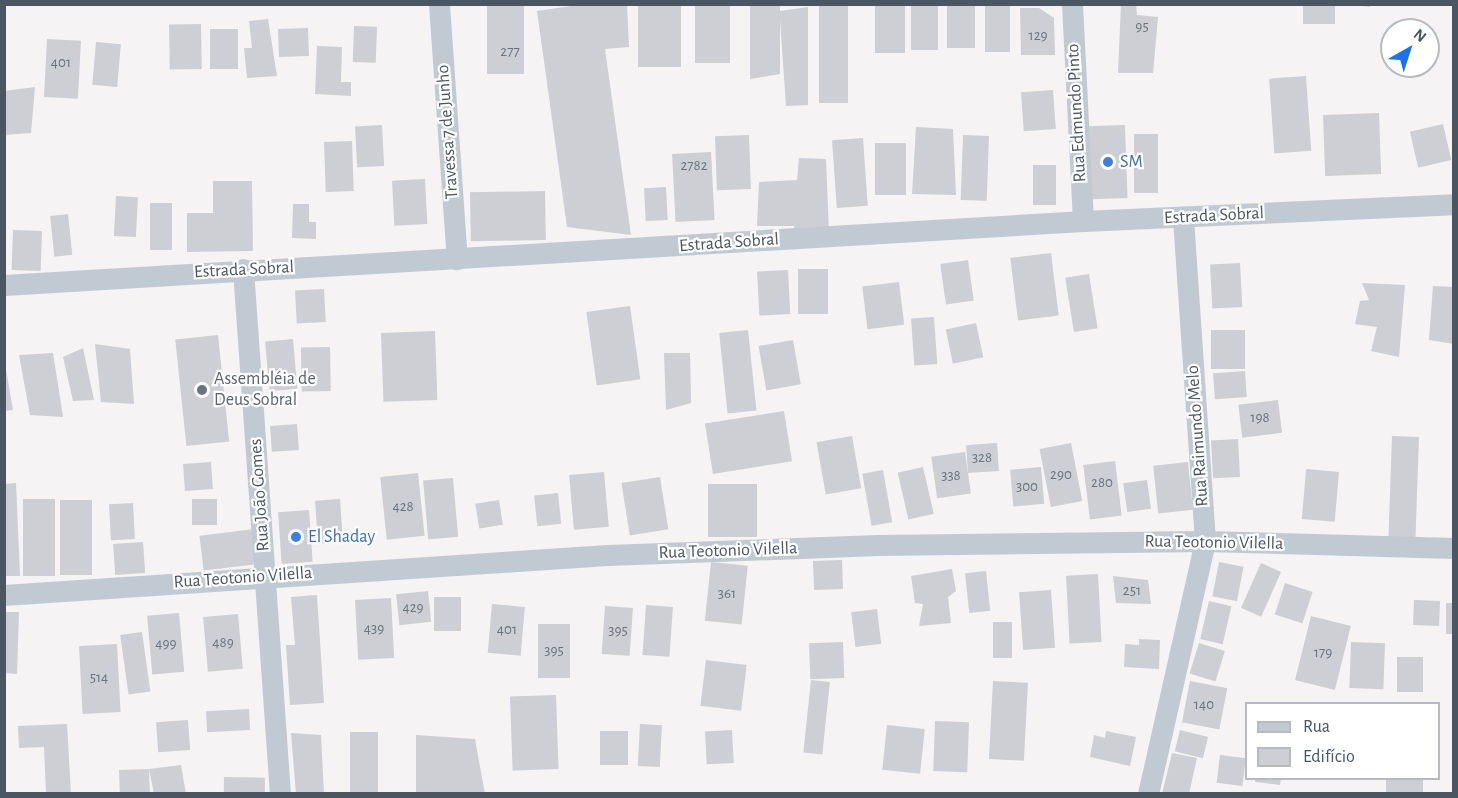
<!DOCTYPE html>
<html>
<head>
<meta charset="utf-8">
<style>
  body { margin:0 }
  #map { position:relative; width:1458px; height:798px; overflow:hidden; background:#f5f3f3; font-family:"Alegreya Sans",sans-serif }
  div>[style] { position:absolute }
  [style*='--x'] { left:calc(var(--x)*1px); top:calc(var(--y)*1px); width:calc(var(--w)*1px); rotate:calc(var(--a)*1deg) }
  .building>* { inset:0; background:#cdcfd5; transform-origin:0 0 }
  .street>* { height:21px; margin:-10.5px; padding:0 10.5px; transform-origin:10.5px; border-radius:10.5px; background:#c1cad2 }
  .dots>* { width:16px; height:16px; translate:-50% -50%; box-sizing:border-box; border:3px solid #fff; border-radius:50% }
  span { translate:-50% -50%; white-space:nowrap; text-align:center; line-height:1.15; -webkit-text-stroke:4.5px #fff; paint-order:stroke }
  .number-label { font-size:15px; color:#6b747e }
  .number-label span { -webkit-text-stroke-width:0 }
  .street-label { font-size:18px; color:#4a5661 }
  .shop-label { font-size:18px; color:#366cbe }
  .left { translate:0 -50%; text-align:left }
  .worship-label { font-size:18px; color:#5b616d }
  .frame { position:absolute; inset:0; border:6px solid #4a5661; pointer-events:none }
  .legend { position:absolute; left:1245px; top:702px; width:195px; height:78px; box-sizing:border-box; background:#fff; border:2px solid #b7bbc0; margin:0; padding:8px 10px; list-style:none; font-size:18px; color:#4a5661 }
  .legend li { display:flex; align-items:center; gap:12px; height:30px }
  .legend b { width:30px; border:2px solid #b7bbc0 }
  .north { position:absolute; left:1380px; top:18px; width:60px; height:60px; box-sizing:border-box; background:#fff; border:2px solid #b7bbc0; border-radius:50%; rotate:39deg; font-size:16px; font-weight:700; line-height:24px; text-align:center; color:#4a5661 }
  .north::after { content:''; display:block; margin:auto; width:21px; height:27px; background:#1a73e8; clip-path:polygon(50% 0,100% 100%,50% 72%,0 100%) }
</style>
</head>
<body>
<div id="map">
  <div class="building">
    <i style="left:487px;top:4px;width:37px;height:70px"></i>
    <i style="clip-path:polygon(585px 4px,627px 4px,629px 47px,605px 49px,631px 235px,567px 227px,537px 11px)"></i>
    <i style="left:695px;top:4px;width:35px;height:59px"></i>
    <i style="clip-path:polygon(750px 4px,780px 4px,780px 11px,808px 7px,808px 105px,786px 106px,780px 19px,780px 74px,750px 79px)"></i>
    <i style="left:819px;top:4px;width:29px;height:99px"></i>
    <i style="left:875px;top:4px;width:30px;height:49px"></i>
    <i style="left:911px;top:4px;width:27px;height:46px"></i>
    <i style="left:947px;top:4px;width:28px;height:44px"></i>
    <i style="left:985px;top:4px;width:25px;height:48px"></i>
    <i style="clip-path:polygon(1121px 4px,1136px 4px,1137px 15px,1158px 17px,1153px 73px,1118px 73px)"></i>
    <i style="left:1303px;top:4px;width:32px;height:20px"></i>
    <i style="clip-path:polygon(1345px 4px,1370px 4px,1370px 7px)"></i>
    <i style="left:638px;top:5px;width:43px;height:62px"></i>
    <i style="clip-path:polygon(1020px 8px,1039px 8px,1054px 18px,1055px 55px,1021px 55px)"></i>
    <i style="clip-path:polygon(268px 19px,277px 76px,247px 78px,244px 48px,252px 48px,249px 21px)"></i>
    <i style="left:201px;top:24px;width:45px;height:32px;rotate:89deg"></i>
    <i style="left:354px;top:26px;width:23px;height:36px;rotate:2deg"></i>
    <i style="left:308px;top:28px;width:28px;height:30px;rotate:88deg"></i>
    <i style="left:210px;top:29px;width:28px;height:40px"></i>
    <i style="left:47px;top:39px;width:34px;height:58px;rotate:3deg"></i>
    <i style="left:96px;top:42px;width:25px;height:43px;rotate:5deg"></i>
    <i style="clip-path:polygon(317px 46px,342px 47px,341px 82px,351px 82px,351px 96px,315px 94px)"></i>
    <i style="left:1306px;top:76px;width:75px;height:37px;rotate:86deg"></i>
    <i style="clip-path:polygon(35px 87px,31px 133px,4px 135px,4px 91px)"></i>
    <i style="left:1053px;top:90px;width:39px;height:32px;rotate:86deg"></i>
    <i style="left:1379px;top:113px;width:61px;height:56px;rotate:88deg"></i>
    <i style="left:1443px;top:124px;width:37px;height:34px;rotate:77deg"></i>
    <i style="left:382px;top:125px;width:41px;height:27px;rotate:87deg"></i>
    <i style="left:1125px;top:125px;width:73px;height:37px;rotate:88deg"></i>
    <i style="clip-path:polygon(916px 127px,953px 129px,956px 195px,912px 194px)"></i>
    <i style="left:1134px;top:134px;width:24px;height:59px"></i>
    <i style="left:749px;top:135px;width:54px;height:34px;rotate:88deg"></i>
    <i style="left:963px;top:135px;width:26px;height:65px;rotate:2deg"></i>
    <i style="left:863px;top:138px;width:68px;height:31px;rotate:86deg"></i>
    <i style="left:352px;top:141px;width:50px;height:28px;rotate:88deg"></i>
    <i style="left:875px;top:143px;width:31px;height:52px"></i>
    <i style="left:711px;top:152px;width:68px;height:39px;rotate:87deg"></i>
    <i style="clip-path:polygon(799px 158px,826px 159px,829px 233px,796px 236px,794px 226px,757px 226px,759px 182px,797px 180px)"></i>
    <i style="left:1033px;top:165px;width:23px;height:40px"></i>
    <i style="left:425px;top:179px;width:45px;height:33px;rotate:87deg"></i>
    <i style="clip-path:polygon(213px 181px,252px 181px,253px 251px,187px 252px,187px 213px,213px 213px)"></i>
    <i style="left:666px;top:187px;width:33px;height:22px;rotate:87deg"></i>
    <i style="left:545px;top:191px;width:49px;height:75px;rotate:89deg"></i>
    <i style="left:116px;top:196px;width:22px;height:40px;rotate:3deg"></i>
    <i style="left:150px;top:203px;width:22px;height:47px"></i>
    <i style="clip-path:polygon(293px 204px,309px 204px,309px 222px,316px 222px,316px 239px,292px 238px)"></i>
    <i style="left:68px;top:214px;width:41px;height:18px;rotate:84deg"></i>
    <i style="left:13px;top:230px;width:29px;height:40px;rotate:2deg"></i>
    <i style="left:1051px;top:253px;width:63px;height:41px;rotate:83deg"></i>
    <i style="left:968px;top:260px;width:41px;height:28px;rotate:82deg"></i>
    <i style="left:1240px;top:263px;width:44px;height:30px;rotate:87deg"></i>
    <i style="left:798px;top:269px;width:30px;height:45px"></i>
    <i style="left:788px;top:270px;width:44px;height:31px;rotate:87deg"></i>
    <i style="left:1089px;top:274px;width:55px;height:24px;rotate:81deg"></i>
    <i style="left:899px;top:282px;width:43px;height:37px;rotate:83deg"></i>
    <i style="clip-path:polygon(1362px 283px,1405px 285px,1399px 357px,1371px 351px,1377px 327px,1355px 324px,1360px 301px,1369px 300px)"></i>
    <i style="clip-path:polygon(1433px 286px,1454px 287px,1454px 344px,1429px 340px)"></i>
    <i style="left:324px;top:289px;width:33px;height:29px;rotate:87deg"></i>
    <i style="left:630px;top:306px;width:74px;height:44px;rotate:82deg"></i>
    <i style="left:934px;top:317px;width:47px;height:23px;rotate:86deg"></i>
    <i style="left:976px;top:323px;width:35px;height:31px;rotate:78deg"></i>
    <i style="left:748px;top:330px;width:81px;height:29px;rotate:84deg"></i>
    <i style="left:1211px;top:330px;width:34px;height:39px"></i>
    <i style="left:435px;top:331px;width:69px;height:54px;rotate:88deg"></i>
    <i style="left:218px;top:335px;width:107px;height:43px;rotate:84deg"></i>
    <i style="left:293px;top:339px;width:50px;height:28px;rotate:85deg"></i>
    <i style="left:793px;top:340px;width:45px;height:35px;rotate:80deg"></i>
    <i style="clip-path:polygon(95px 344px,130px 349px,134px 404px,101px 402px)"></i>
    <i style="left:330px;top:347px;width:44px;height:29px;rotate:89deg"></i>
    <i style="clip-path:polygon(83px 348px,94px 400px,73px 401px,63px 357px)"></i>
    <i style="clip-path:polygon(53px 353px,63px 417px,30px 415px,19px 355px)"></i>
    <i style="clip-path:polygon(664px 353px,690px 353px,691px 403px,666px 410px)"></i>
    <i style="clip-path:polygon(4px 358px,13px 410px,4px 411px)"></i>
    <i style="left:1245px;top:371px;width:26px;height:32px;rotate:86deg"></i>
    <i style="left:1278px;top:400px;width:33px;height:40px;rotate:83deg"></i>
    <i style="left:784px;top:411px;width:51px;height:80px;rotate:81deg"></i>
    <i style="left:297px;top:424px;width:26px;height:27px;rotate:86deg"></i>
    <i style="left:852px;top:436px;width:53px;height:36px;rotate:80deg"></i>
    <i style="left:1392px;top:436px;width:27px;height:105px;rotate:2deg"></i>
    <i style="left:1238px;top:439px;width:38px;height:27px;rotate:87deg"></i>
    <i style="left:997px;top:443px;width:28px;height:31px;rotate:86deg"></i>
    <i style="left:1071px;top:443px;width:59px;height:32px;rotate:79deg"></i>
    <i style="left:965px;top:452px;width:42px;height:34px;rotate:82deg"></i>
    <i style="left:1115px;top:461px;width:55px;height:32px;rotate:83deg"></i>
    <i style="left:211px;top:462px;width:27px;height:28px;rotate:86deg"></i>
    <i style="left:1188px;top:462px;width:48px;height:35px;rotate:84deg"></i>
    <i style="left:923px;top:467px;width:48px;height:26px;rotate:77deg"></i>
    <i style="left:1041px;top:467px;width:37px;height:31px;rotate:85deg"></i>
    <i style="left:883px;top:470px;width:53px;height:21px;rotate:80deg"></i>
    <i style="left:604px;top:472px;width:55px;height:35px;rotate:85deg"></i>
    <i style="left:1339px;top:472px;width:50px;height:33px;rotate:95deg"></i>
    <i style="left:418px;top:473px;width:63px;height:38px;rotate:84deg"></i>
    <i style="left:660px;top:477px;width:53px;height:39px;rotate:81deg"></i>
    <i style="left:453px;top:478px;width:59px;height:30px;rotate:85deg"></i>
    <i style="left:1147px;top:480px;width:29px;height:24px;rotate:82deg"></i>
    <i style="clip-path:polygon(16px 483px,20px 576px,4px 576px,4px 484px)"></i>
    <i style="left:757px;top:484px;width:53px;height:49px;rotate:90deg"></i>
    <i style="left:558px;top:493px;width:31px;height:24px;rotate:84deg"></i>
    <i style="left:23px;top:499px;width:32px;height:77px"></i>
    <i style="left:192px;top:499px;width:25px;height:26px"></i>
    <i style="left:340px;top:499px;width:43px;height:25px;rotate:86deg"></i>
    <i style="left:60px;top:500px;width:32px;height:75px"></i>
    <i style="left:499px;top:500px;width:25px;height:24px;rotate:81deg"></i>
    <i style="left:133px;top:503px;width:36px;height:24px;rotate:87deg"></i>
    <i style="left:309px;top:510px;width:52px;height:31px;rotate:86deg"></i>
    <i style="left:255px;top:529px;width:35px;height:56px;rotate:83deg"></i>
    <i style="left:143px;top:542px;width:31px;height:30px;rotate:86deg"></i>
    <i style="left:842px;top:560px;width:29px;height:29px;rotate:88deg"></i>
    <i style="left:711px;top:562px;width:37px;height:59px;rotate:6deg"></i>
    <i style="left:1219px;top:562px;width:25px;height:35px;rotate:11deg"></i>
    <i style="left:1261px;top:563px;width:22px;height:49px;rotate:24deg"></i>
    <i style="clip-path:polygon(952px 569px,956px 591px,948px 597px,951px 623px,919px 626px,923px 604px,915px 603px,911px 576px)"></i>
    <i style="left:986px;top:571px;width:40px;height:21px;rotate:84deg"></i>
    <i style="left:1098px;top:574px;width:68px;height:32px;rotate:87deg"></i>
    <i style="clip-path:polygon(1113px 576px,1148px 580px,1151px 604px,1116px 603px)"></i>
    <i style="left:1285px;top:583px;width:29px;height:33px;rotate:18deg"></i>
    <i style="left:1051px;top:590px;width:58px;height:32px;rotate:86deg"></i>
    <i style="left:428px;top:591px;width:31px;height:32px;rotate:84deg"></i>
    <i style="clip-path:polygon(317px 595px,324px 703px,290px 705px,286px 645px,295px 645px,291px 597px)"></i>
    <i style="left:434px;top:597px;width:27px;height:34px"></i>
    <i style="left:391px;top:598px;width:60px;height:36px;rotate:87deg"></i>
    <i style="left:1414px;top:600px;width:26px;height:25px;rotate:2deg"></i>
    <i style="left:1209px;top:601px;width:23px;height:39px;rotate:13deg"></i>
    <i style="left:1446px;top:603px;width:8px;height:31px"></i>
    <i style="left:492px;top:604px;width:33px;height:49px;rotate:5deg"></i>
    <i style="left:646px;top:605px;width:27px;height:50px;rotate:4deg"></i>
    <i style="left:605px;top:606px;width:28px;height:48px;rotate:4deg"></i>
    <i style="left:877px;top:609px;width:35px;height:26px;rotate:83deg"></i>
    <i style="clip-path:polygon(4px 612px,19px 612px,17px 674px,4px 673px)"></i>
    <i style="left:179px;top:613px;width:59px;height:32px;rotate:85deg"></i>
    <i style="left:238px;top:614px;width:55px;height:35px;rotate:85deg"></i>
    <i style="left:1311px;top:616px;width:41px;height:66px;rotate:14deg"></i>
    <i style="left:993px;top:622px;width:19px;height:36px"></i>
    <i style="left:538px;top:624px;width:32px;height:54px"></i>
    <i style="left:142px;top:632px;width:60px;height:22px;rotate:82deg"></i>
    <i style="clip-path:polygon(1139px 639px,1160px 640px,1159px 669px,1124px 667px,1125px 644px,1139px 645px)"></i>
    <i style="left:843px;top:642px;width:36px;height:34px;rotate:88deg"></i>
    <i style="left:1351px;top:642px;width:34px;height:46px;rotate:2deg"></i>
    <i style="left:1199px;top:643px;width:27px;height:32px;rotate:17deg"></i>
    <i style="left:117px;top:644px;width:68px;height:38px;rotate:87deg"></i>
    <i style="left:1397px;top:657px;width:26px;height:35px"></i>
    <i style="left:706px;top:660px;width:41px;height:46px;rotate:7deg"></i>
    <i style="left:811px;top:680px;width:19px;height:73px;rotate:6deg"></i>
    <i style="left:993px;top:681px;width:35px;height:78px;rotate:3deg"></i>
    <i style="left:1190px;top:681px;width:38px;height:42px;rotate:11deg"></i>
    <i style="left:556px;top:695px;width:74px;height:46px;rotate:88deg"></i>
    <i style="left:249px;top:709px;width:21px;height:43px;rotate:87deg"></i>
    <i style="left:188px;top:720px;width:30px;height:32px;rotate:86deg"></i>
    <i style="left:935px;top:721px;width:34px;height:50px;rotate:2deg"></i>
    <i style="clip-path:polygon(67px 724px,71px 794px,46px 794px,44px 747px,19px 748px,18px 726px)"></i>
    <i style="left:640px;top:724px;width:22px;height:42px;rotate:3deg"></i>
    <i style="left:887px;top:725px;width:38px;height:45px;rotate:6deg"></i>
    <i style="left:732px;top:730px;width:33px;height:27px;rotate:87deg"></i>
    <i style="left:1180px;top:730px;width:29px;height:22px;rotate:14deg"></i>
    <i style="left:600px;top:731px;width:28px;height:34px"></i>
    <i style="clip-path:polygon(1106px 731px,1136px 737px,1130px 766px,1090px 757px,1094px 735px,1105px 738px)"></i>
    <i style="left:350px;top:732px;width:28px;height:62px"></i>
    <i style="clip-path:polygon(291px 733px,321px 735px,324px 794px,296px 794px)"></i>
    <i style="clip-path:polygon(416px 735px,475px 739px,485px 794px,416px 794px)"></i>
    <i style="clip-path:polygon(1172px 753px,1197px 758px,1189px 794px,1162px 794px)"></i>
    <i style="left:1220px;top:755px;width:26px;height:28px;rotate:7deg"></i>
    <i style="clip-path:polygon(181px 765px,186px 794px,154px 794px,149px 769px)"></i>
    <i style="left:149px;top:769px;width:25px;height:30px;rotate:88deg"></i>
    <i style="left:224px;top:777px;width:41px;height:17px;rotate:1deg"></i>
    <i style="clip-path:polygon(1255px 778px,1281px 778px,1280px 785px,1255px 782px)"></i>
    <i style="left:1386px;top:778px;width:37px;height:16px"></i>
  </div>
  <div class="street">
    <i style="--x:439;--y:4;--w:256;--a:86"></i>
    <i style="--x:1072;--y:4;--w:217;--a:87.1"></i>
    <i style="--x:243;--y:269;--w:526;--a:85.97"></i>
    <i style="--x:4;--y:285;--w:1081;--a:-3.39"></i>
    <i style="--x:1083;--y:221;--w:371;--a:-2.6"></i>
    <i style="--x:4;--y:595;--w:605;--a:-3.79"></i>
    <i style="--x:608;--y:555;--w:270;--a:-2.1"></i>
    <i style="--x:878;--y:545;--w:327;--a:-0.7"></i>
    <i style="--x:1205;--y:541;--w:249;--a:1.6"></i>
    <i style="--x:1148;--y:794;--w:259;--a:-77.3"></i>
    <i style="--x:1205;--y:541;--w:325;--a:-93.9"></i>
  </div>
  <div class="dots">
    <i style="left:1108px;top:162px;background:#3f7fe0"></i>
    <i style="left:202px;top:390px;background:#6b7280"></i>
    <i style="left:296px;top:537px;background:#3f7fe0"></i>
  </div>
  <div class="number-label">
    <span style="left:1142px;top:27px">95</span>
    <span style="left:1038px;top:36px">129</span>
    <span style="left:510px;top:52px">277</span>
    <span style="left:61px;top:63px">401</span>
    <span style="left:694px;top:166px">2782</span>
    <span style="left:1260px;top:418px">198</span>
    <span style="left:982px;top:458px">328</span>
    <span style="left:1061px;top:475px">290</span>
    <span style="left:951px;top:476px">338</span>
    <span style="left:1102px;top:483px">280</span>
    <span style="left:1027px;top:487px">300</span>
    <span style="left:403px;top:507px">428</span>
    <span style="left:1132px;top:591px">251</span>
    <span style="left:727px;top:594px">361</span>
    <span style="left:413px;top:608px">429</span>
    <span style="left:374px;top:629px">439</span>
    <span style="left:507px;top:630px">401</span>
    <span style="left:618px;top:631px">395</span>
    <span style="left:223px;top:643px">489</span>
    <span style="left:166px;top:644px">499</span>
    <span style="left:554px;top:651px">395</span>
    <span style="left:1323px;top:653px">179</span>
    <span style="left:99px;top:678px">514</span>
    <span style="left:1204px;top:705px">140</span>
  </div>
  <div class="street-label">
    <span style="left:1077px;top:113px;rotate:-93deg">Rua Edmundo Pinto</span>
    <span style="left:448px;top:132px;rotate:-94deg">Travessa 7 de Junho</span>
    <span style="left:1214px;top:216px;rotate:-3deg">Estrada Sobral</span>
    <span style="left:729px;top:243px;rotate:-4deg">Estrada Sobral</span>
    <span style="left:244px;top:270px;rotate:-3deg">Estrada Sobral</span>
    <span style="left:1198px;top:436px;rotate:-94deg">Rua Raimundo Melo</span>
    <span style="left:260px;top:495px;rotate:-94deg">Rua João Gomes</span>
    <span style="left:1214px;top:543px;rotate:1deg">Rua Teotonio Vilella</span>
    <span style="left:728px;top:551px;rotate:-2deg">Rua Teotonio Vilella</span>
    <span style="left:243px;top:578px;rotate:-4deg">Rua Teotonio Vilella</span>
  </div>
  <div class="shop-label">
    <span class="left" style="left:1120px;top:162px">SM</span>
    <span class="left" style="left:308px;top:537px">El Shaday</span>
  </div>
  <div class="worship-label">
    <span class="left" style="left:214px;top:390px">Assembléia de<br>Deus Sobral</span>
  </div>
  <div class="frame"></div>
  <ul class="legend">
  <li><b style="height:8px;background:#c1cad2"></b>Rua</li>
  <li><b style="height:16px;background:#cdcfd5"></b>Edifício</li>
  </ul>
  <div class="north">N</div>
</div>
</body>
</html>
